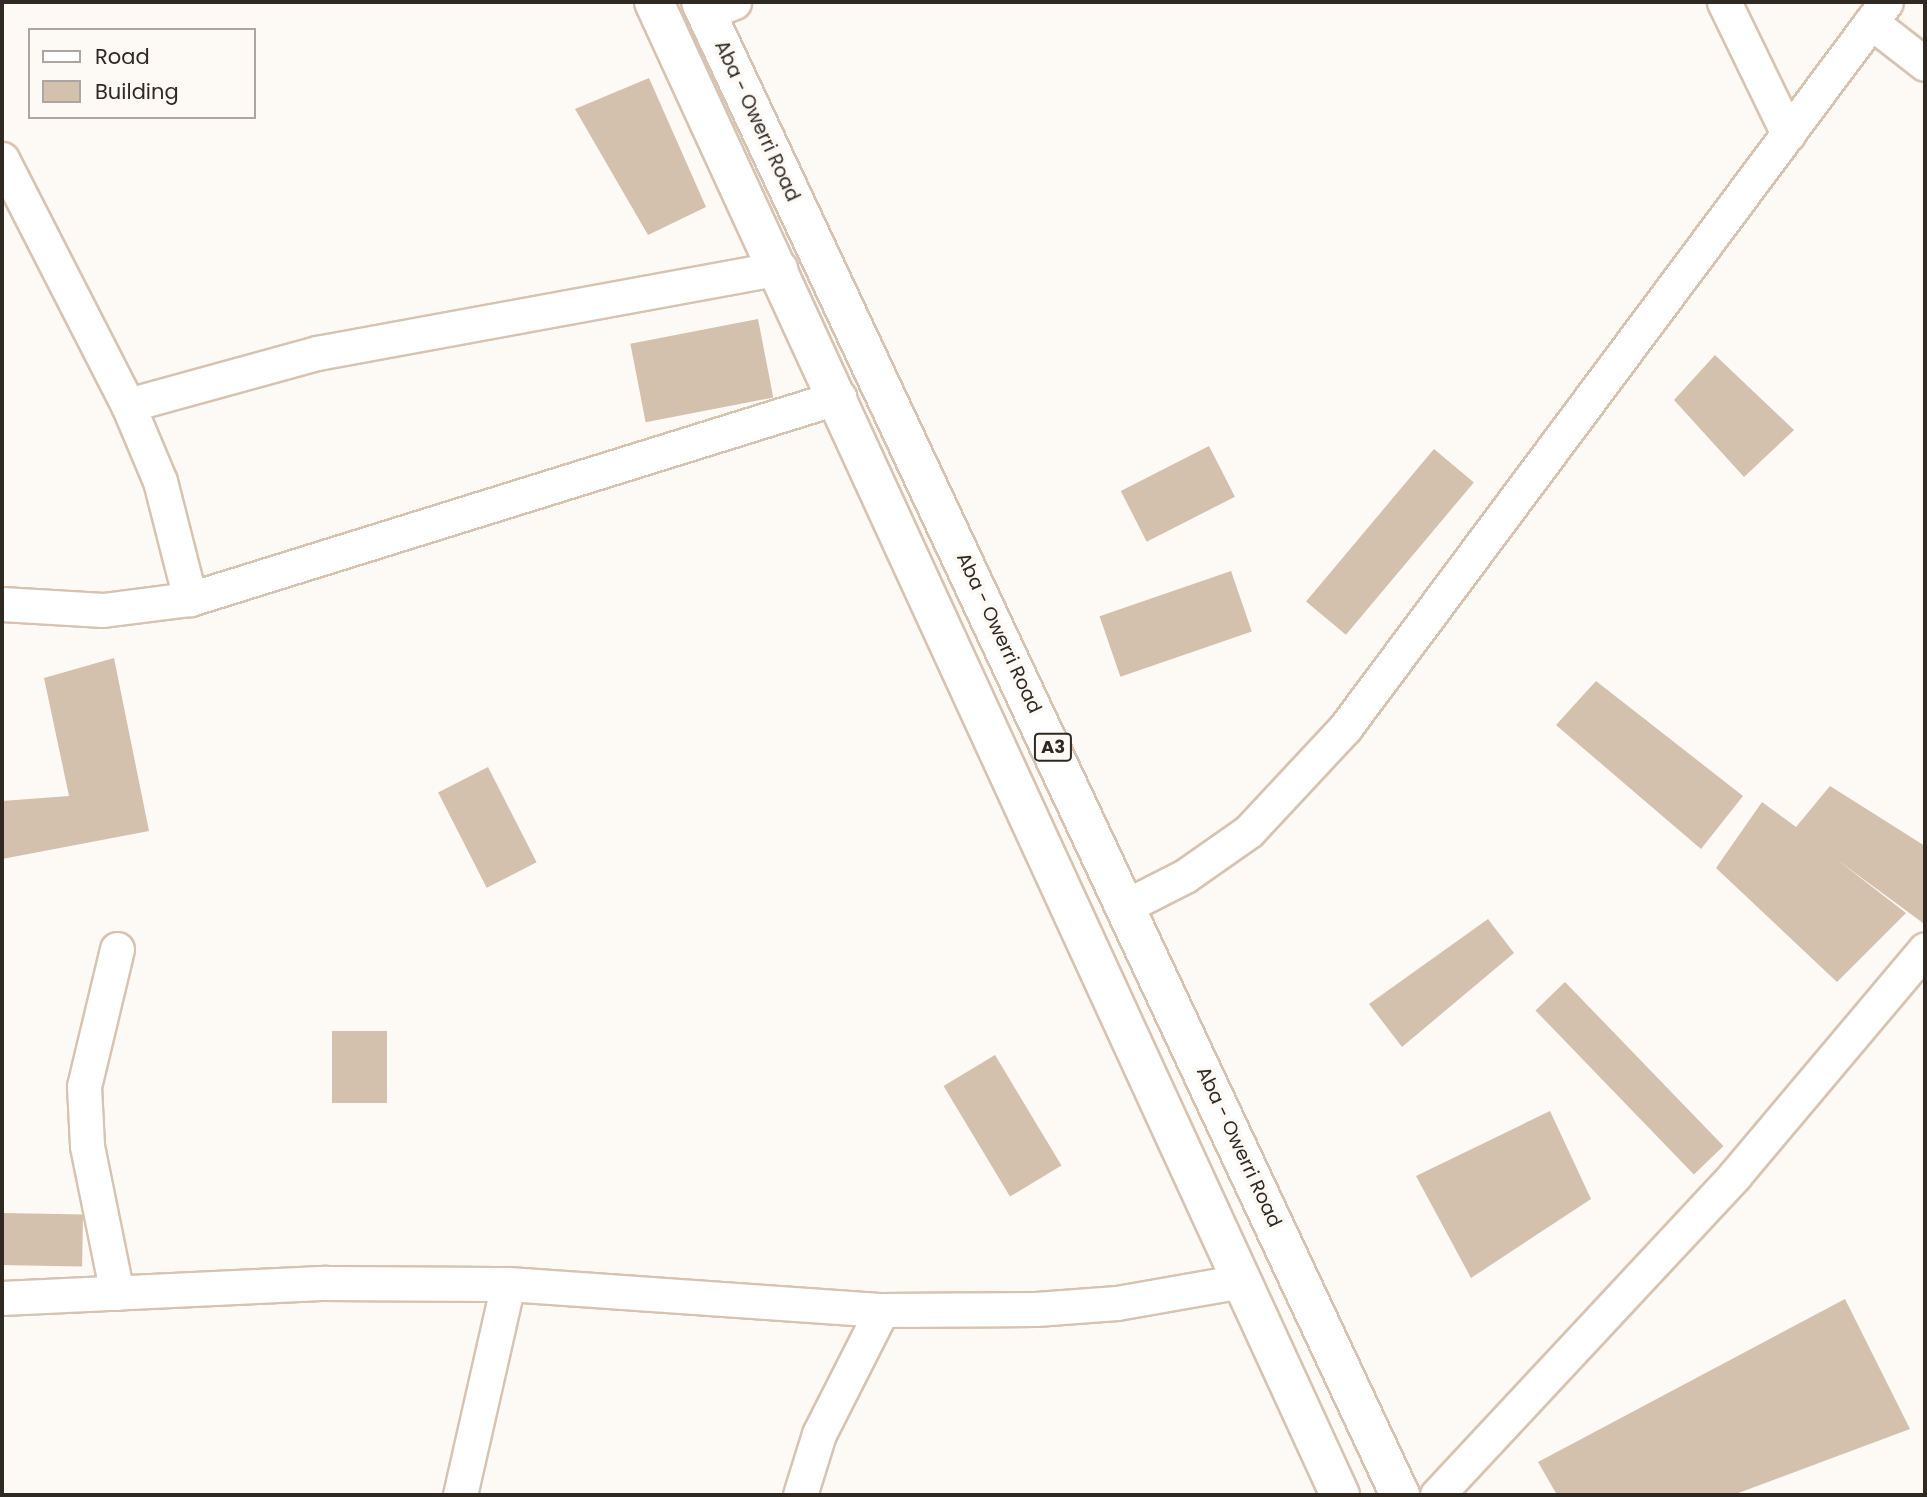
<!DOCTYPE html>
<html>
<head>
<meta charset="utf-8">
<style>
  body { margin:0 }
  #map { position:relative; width:1927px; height:1497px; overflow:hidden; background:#fdf9f5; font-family:Poppins,sans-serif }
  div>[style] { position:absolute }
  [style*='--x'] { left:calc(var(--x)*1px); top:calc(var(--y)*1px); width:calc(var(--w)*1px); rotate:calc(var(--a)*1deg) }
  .building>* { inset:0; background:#d3c0ad; transform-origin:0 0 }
  .roads { filter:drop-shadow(2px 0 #d7c3b1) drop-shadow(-2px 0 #d7c3b1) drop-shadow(0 2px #d7c3b1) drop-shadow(0 -2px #d7c3b1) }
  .minor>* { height:33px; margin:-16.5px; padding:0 16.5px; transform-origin:16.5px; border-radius:16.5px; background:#fff }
  .major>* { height:38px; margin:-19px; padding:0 19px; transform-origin:19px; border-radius:19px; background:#fff }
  span { translate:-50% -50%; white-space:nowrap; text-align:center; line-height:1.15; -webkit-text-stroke:7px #fdf9f5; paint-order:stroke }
  .shield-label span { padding:2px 5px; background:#fdf9f5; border:2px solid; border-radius:5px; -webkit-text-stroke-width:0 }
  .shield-label { font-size:18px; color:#302922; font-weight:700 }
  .street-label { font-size:19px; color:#302922 }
  .frame { position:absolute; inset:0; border:4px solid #302922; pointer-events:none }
  .legend { position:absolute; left:28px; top:28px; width:228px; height:91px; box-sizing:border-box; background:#fdf9f5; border:2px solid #aba6a1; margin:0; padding:9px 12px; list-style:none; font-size:21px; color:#302922 }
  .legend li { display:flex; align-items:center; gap:14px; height:35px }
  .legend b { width:35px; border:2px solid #aba6a1 }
</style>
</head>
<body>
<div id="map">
  <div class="building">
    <i style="clip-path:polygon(649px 78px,706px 207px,648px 235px,575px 109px)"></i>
    <i style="left:758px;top:319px;width:80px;height:130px;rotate:79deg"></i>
    <i style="clip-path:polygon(1715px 355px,1794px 430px,1744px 477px,1674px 400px)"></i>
    <i style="left:1209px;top:446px;width:57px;height:99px;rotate:63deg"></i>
    <i style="left:1434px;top:449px;width:52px;height:199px;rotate:40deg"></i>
    <i style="left:1231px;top:571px;width:64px;height:139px;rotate:71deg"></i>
    <i style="clip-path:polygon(114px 658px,149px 831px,2px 859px,2px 801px,69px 796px,44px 678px)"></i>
    <i style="clip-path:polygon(1596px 681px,1743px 796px,1701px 849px,1556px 725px)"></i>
    <i style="left:488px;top:767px;width:107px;height:56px;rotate:63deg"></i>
    <i style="clip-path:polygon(1830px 786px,1925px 846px,1923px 923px,1836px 859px,1906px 913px,1837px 982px,1716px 868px,1762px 802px,1796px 827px)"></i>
    <i style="clip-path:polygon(1488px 919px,1514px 953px,1402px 1047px,1369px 1004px)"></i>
    <i style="left:1565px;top:982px;width:228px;height:41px;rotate:46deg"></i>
    <i style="left:332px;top:1031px;width:55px;height:72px"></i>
    <i style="left:995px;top:1055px;width:129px;height:60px;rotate:59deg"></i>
    <i style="clip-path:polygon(1550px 1111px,1591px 1199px,1471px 1278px,1416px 1176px)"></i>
    <i style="left:2px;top:1213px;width:81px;height:52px;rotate:1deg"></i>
    <i style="clip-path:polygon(1845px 1299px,1910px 1429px,1733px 1495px,1557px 1495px,1538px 1462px)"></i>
  </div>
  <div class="roads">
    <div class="minor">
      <i style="--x:1724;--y:2;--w:147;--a:64.1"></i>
      <i style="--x:706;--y:13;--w:30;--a:-21"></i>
      <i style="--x:1871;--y:22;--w:68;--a:37.9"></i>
      <i style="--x:2;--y:159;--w:276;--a:62.9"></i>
      <i style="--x:128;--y:405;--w:82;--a:67.2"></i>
      <i style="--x:160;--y:481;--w:122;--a:75.7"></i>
      <i style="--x:128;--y:405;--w:196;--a:-15.4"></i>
      <i style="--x:317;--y:353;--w:471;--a:-10.4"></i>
      <i style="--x:2;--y:604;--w:101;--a:3.4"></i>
      <i style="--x:103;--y:610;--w:88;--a:-7.2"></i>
      <i style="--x:190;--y:599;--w:680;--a:-17.29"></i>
      <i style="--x:1128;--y:905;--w:64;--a:-27"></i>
      <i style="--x:1185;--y:876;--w:78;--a:-35.1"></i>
      <i style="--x:1249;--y:831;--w:141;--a:-47"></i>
      <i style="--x:1345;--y:728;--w:905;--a:-53.31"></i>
      <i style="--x:117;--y:949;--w:141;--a:103.5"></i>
      <i style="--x:84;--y:1086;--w:60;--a:87.1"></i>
      <i style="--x:87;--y:1146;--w:150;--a:78.5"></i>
      <i style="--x:2;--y:1298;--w:324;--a:-2.7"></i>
      <i style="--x:326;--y:1283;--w:182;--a:0.3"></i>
      <i style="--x:508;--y:1284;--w:375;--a:4"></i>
      <i style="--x:882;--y:1310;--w:154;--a:-0.4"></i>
      <i style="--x:1036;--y:1309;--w:81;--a:-4.2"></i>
      <i style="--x:1117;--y:1303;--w:127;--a:-10"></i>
      <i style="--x:460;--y:1495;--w:216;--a:-77.2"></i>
      <i style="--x:800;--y:1495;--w:64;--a:-72.7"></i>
      <i style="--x:819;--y:1434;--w:139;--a:-63.1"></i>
      <i style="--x:1437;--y:1495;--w:437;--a:-47"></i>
      <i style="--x:1735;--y:1175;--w:295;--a:-49.9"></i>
    </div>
    <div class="major">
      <i style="--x:654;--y:2;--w:1643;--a:65.32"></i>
      <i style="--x:701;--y:2;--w:1649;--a:64.91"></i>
    </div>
  </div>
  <div class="shield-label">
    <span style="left:1053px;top:747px">A3</span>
  </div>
  <div class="street-label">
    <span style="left:757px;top:121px;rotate:65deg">Aba - Owerri Road</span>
    <span style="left:999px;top:633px;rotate:65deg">Aba - Owerri Road</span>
    <span style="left:1239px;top:1147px;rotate:65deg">Aba - Owerri Road</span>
  </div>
  <div class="frame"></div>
  <ul class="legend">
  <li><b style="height:9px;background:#fff"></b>Road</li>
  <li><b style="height:19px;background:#d3c0ad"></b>Building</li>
  </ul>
</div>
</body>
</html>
